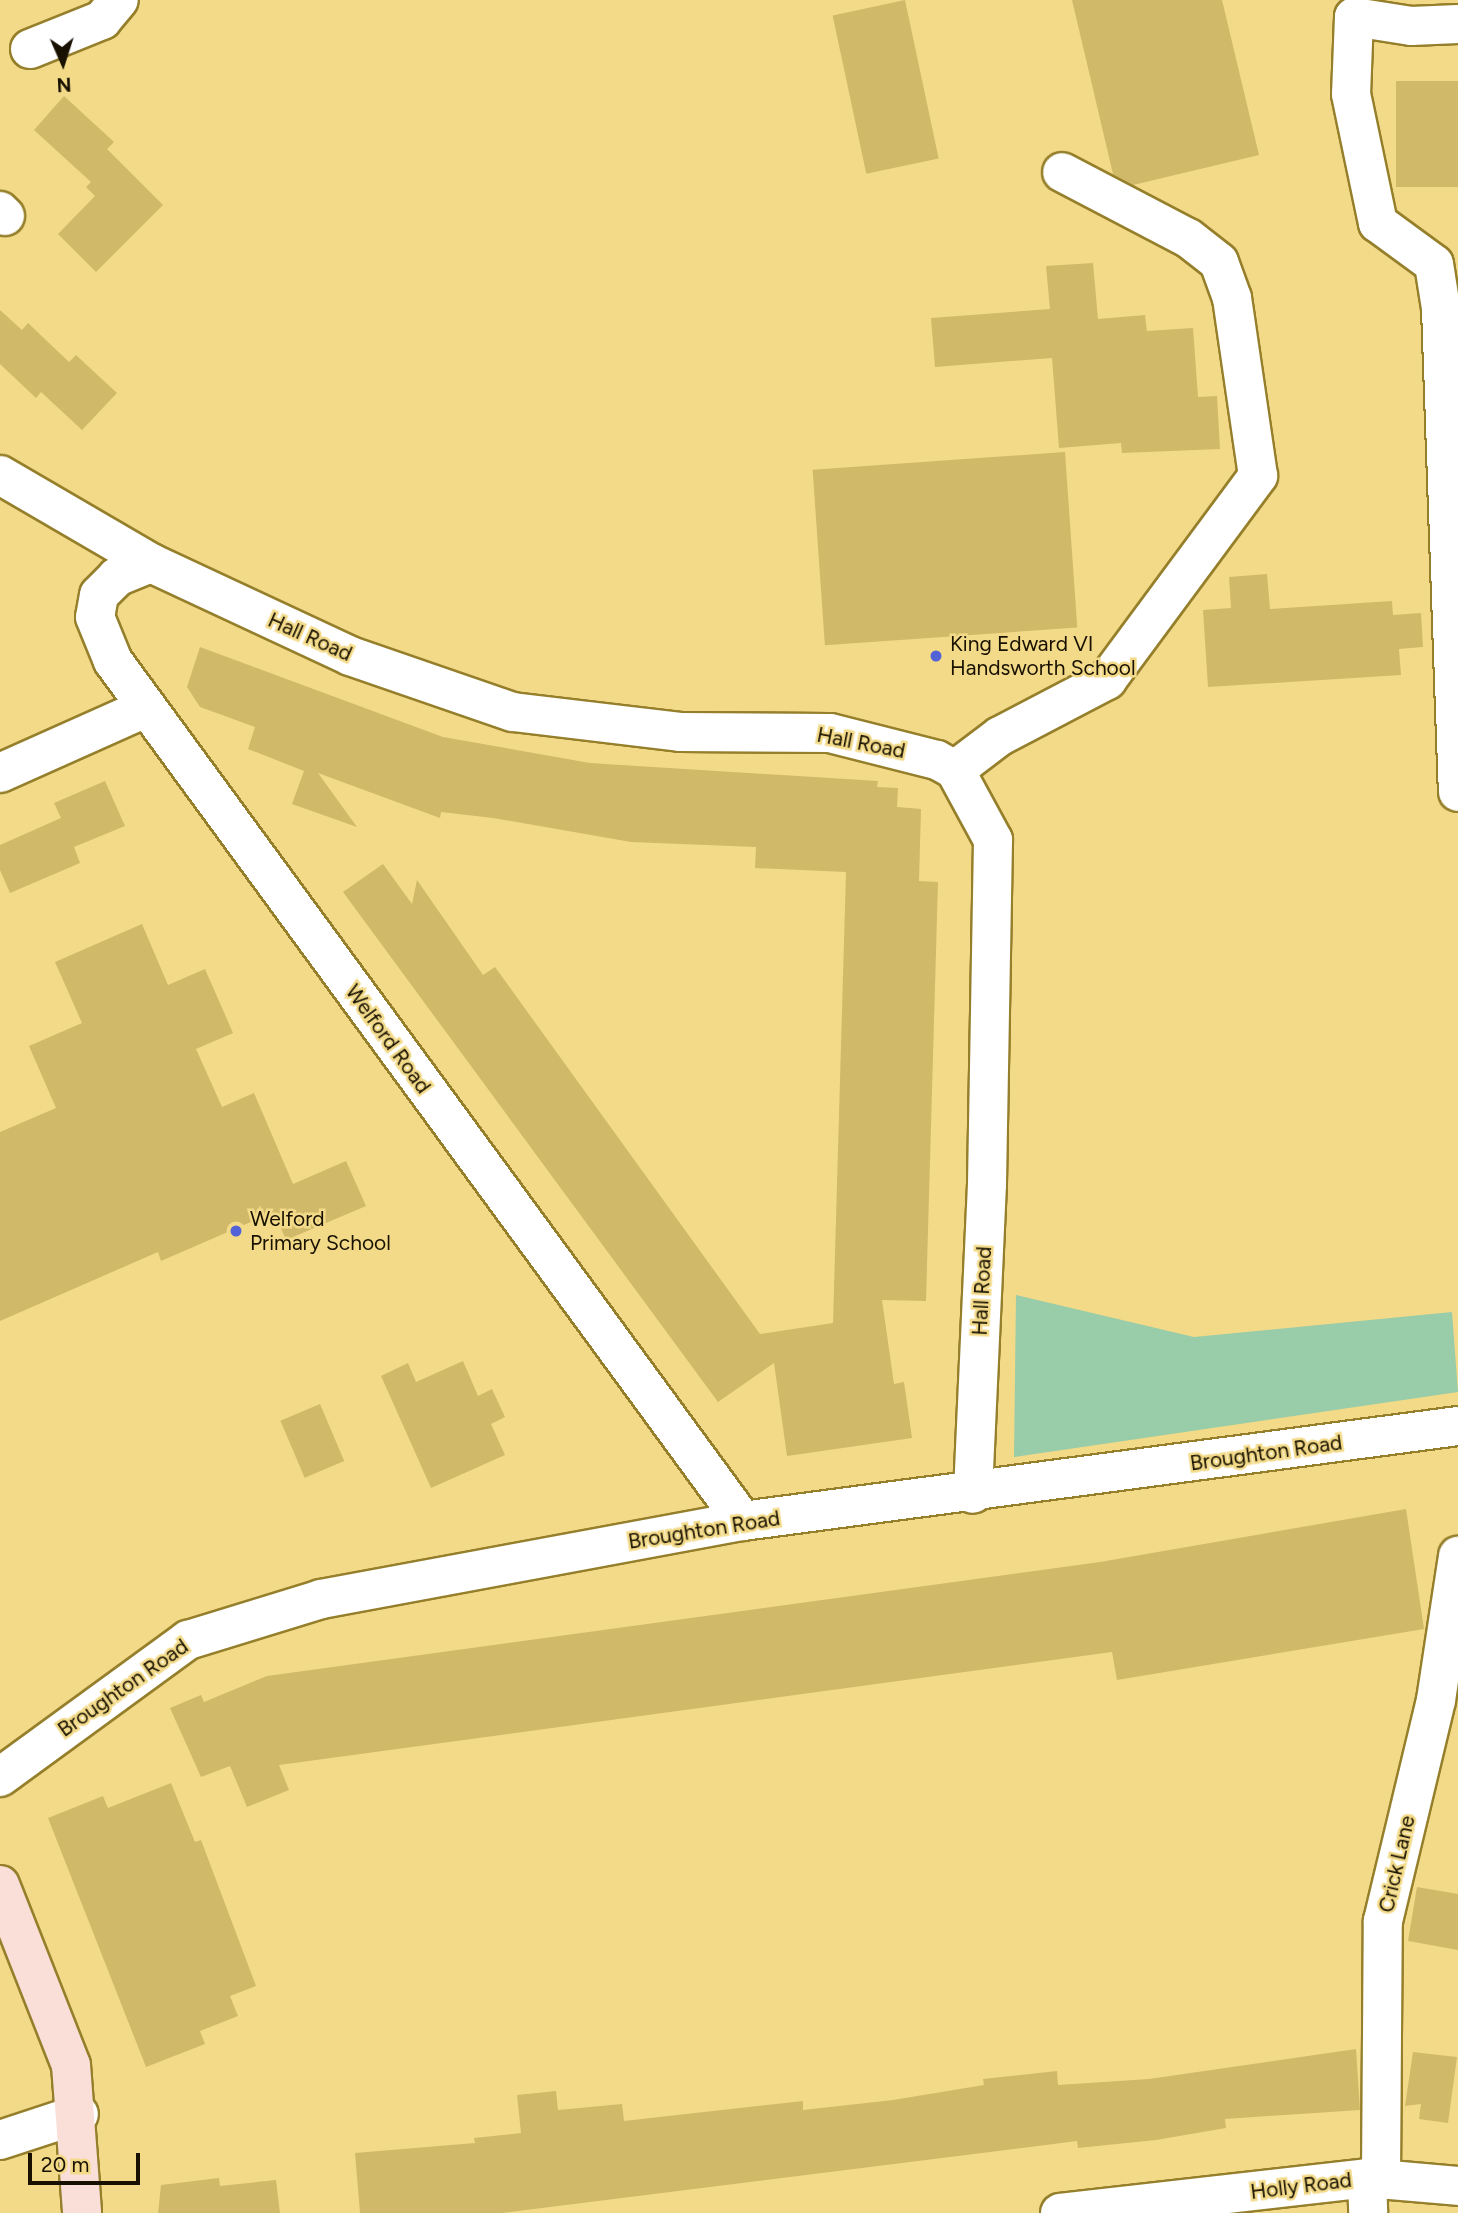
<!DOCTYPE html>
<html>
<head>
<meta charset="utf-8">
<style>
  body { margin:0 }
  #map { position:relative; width:1458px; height:2213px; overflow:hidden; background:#f2da89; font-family:Figtree,sans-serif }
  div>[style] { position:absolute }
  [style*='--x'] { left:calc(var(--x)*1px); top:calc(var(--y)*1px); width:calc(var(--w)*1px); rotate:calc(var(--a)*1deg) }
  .green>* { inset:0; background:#99cca8 }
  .building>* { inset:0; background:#d0b968; transform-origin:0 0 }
  .roads { filter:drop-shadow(2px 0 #957f2b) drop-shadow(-2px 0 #957f2b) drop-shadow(0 2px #957f2b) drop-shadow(0 -2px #957f2b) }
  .minor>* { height:38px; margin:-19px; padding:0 19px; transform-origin:19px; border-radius:19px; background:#fff }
  .major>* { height:38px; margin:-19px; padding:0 19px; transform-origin:19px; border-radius:19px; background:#fadfd9 }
  .dots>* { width:19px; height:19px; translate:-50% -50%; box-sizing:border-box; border:4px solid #f2da89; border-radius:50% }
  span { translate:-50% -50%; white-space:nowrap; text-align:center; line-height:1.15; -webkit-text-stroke:5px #f2da89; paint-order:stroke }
  .street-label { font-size:21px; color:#181100 }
  .poi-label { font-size:21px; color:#181100 }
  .left { translate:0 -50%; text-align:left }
  .north { position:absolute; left:28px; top:28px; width:70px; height:70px; -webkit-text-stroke:5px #f2da89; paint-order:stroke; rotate:177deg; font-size:19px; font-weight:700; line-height:28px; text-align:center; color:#181100 }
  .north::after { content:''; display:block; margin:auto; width:24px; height:32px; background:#181100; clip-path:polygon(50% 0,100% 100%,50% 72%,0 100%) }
  .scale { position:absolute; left:28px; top:2153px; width:112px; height:32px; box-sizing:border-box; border:4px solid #181100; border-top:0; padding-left:9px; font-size:21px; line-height:24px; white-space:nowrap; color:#181100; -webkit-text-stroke:5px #f2da89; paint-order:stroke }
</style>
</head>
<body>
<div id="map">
  <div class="green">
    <i style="clip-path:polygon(1016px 1295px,1194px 1337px,1452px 1312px,1458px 1392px,1014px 1457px)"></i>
  </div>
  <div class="building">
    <i style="left:905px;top:0;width:162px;height:74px;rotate:78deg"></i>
    <i style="clip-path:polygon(1072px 0,1222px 0,1259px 155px,1133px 185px,1113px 174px)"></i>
    <i style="left:1458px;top:81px;width:106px;height:62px;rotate:90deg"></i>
    <i style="clip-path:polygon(64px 96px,114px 142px,107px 149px,163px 205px,96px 272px,58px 234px,95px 196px,86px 187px,91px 182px,34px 130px)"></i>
    <i style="clip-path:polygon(1093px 263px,1098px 319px,1145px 315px,1147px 331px,1193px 328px,1198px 397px,1217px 396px,1220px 449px,1122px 453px,1121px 443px,1059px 448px,1052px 358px,935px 367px,931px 318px,1050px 309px,1046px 266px)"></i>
    <i style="clip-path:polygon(0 310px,22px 330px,28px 323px,69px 362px,76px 355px,117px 393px,82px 430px,41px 392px,36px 398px,0 364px)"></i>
    <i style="left:1065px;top:452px;width:176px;height:253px;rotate:86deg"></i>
    <i style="clip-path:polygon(1267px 574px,1270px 609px,1392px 601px,1393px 615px,1421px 613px,1423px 647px,1399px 649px,1401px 675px,1208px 687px,1203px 610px,1231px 608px,1229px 577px)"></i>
    <i style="clip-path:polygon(200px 647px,443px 737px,590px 763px,878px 781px,877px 787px,898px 788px,897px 807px,921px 809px,919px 881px,938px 882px,926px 1301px,882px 1300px,894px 1384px,904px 1382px,912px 1438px,787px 1456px,774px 1363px,718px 1402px,343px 892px,383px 864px,412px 904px,417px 880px,483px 975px,495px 967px,760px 1334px,833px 1323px,846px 872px,755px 868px,756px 847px,631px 842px,493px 818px,441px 812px,440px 818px,318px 773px,357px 827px,292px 804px,304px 771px,248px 749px,255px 727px,200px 707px,187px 687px)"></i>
    <i style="clip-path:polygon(105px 781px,125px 826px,74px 847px,80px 863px,10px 893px,0 870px,0 845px,61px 818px,54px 803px)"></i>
    <i style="clip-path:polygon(142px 924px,168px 985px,205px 969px,233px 1033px,196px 1049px,222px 1107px,254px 1093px,293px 1184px,346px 1161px,366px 1206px,286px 1240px,274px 1212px,161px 1261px,158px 1252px,0 1321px,0 1132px,56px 1108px,29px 1046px,82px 1023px,55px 962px)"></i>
    <i style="clip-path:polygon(463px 1361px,478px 1396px,492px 1389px,505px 1417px,491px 1424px,505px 1455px,431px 1488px,381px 1376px,408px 1363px,416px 1382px)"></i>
    <i style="left:320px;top:1404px;width:62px;height:43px;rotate:67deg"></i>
    <i style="clip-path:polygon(1406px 1509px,1424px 1629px,1117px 1680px,1112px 1652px,279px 1765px,289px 1790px,247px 1807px,230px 1766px,201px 1777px,170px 1708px,201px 1695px,204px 1702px,267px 1676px,1100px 1562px)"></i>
    <i style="clip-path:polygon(171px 1783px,195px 1842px,201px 1840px,256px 1986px,230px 1996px,238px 2016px,200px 2031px,205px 2044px,146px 2067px,48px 1818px,103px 1796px,108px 1808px)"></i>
    <i style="clip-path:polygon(1417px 1887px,1458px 1894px,1458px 1950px,1408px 1941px)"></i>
    <i style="clip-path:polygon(1356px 2049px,1360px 2110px,1225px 2119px,1226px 2128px,1156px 2140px,1078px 2148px,1077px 2141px,502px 2213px,360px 2213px,355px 2153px,475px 2143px,474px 2138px,521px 2133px,517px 2095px,556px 2091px,558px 2110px,622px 2104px,624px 2121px,803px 2101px,803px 2110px,893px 2100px,984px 2085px,983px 2079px,1057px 2071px,1058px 2085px,1149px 2079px)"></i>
    <i style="clip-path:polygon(1413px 2052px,1457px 2057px,1448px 2123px,1419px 2119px,1421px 2104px,1405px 2106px)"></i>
    <i style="clip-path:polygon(219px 2178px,220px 2186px,276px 2180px,280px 2213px,158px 2213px,161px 2185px)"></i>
  </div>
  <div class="roads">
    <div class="minor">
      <i style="--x:1354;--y:17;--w:77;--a:92.2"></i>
      <i style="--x:1351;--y:94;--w:132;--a:78.2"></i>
      <i style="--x:1378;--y:223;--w:69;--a:36.2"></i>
      <i style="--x:1434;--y:264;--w:45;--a:81"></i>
      <i style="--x:1441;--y:308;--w:484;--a:88"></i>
      <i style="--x:1354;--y:17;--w:58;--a:9"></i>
      <i style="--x:1411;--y:26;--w:47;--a:-2.4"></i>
      <i style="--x:30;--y:49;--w:78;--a:-21.9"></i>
      <i style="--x:102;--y:20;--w:26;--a:-50"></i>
      <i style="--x:0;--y:211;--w:7;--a:45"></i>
      <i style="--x:0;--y:475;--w:175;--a:30.2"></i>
      <i style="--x:151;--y:563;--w:220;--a:25"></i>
      <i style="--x:350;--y:656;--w:172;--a:19"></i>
      <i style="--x:513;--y:712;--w:168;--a:6.8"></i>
      <i style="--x:680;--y:732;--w:150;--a:0.4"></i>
      <i style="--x:830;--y:733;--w:110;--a:14.2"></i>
      <i style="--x:937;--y:760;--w:21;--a:29"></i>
      <i style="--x:955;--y:770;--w:80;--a:61.5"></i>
      <i style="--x:993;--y:840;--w:344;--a:91"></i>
      <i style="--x:987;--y:1184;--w:310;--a:92.6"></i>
      <i style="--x:151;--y:563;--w:37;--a:158"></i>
      <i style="--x:117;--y:577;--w:25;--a:135"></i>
      <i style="--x:99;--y:595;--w:22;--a:100"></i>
      <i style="--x:95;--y:617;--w:48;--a:67.8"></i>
      <i style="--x:113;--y:661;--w:1066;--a:53.78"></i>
      <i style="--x:955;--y:770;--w:56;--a:-37.1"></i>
      <i style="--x:1000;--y:736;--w:121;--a:-27.6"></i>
      <i style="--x:1107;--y:680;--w:254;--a:-53.5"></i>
      <i style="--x:1258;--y:476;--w:180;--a:-98.3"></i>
      <i style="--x:1232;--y:298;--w:38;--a:-110"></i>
      <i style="--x:1219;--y:262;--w:39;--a:-142"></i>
      <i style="--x:1188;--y:238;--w:142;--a:-152.4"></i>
      <i style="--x:0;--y:773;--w:159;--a:-24.1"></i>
      <i style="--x:0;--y:1777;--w:233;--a:-36.1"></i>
      <i style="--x:188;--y:1640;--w:139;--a:-17.1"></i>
      <i style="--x:321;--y:1599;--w:429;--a:-10.5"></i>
      <i style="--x:743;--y:1521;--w:721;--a:-7.57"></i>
      <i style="--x:0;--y:2140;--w:83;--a:-18.2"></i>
      <i style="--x:1367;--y:2178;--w:35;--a:88"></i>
      <i style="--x:1381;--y:2178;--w:257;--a:-89.6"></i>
      <i style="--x:1383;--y:1921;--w:227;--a:-76.5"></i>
      <i style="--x:1436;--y:1700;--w:146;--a:-81.3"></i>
      <i style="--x:1060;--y:2213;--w:309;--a:-6.5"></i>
      <i style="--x:1367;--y:2178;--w:91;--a:5"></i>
    </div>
    <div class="major">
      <i style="--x:0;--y:1885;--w:193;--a:68.5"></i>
      <i style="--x:71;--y:2065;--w:148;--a:85.7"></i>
    </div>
  </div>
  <div class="dots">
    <i style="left:936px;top:656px;background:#5462d8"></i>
    <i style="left:236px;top:1231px;background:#5462d8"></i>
  </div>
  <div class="street-label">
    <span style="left:310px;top:637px;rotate:24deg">Hall Road</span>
    <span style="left:861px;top:743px;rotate:11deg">Hall Road</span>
    <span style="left:388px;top:1039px;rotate:54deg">Welford Road</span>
    <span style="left:982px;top:1291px;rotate:-87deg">Hall Road</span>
    <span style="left:1266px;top:1453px;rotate:-8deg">Broughton Road</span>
    <span style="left:704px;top:1530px;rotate:-9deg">Broughton Road</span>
    <span style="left:123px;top:1688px;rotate:-35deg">Broughton Road</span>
    <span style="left:1397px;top:1864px;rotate:-77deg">Crick Lane</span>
    <span style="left:1301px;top:2186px;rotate:-7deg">Holly Road</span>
  </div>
  <div class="poi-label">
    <span class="left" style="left:950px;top:656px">King Edward VI<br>Handsworth School</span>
    <span class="left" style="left:250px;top:1231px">Welford<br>Primary School</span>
  </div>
  <div class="north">N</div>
  <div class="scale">20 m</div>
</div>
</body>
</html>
